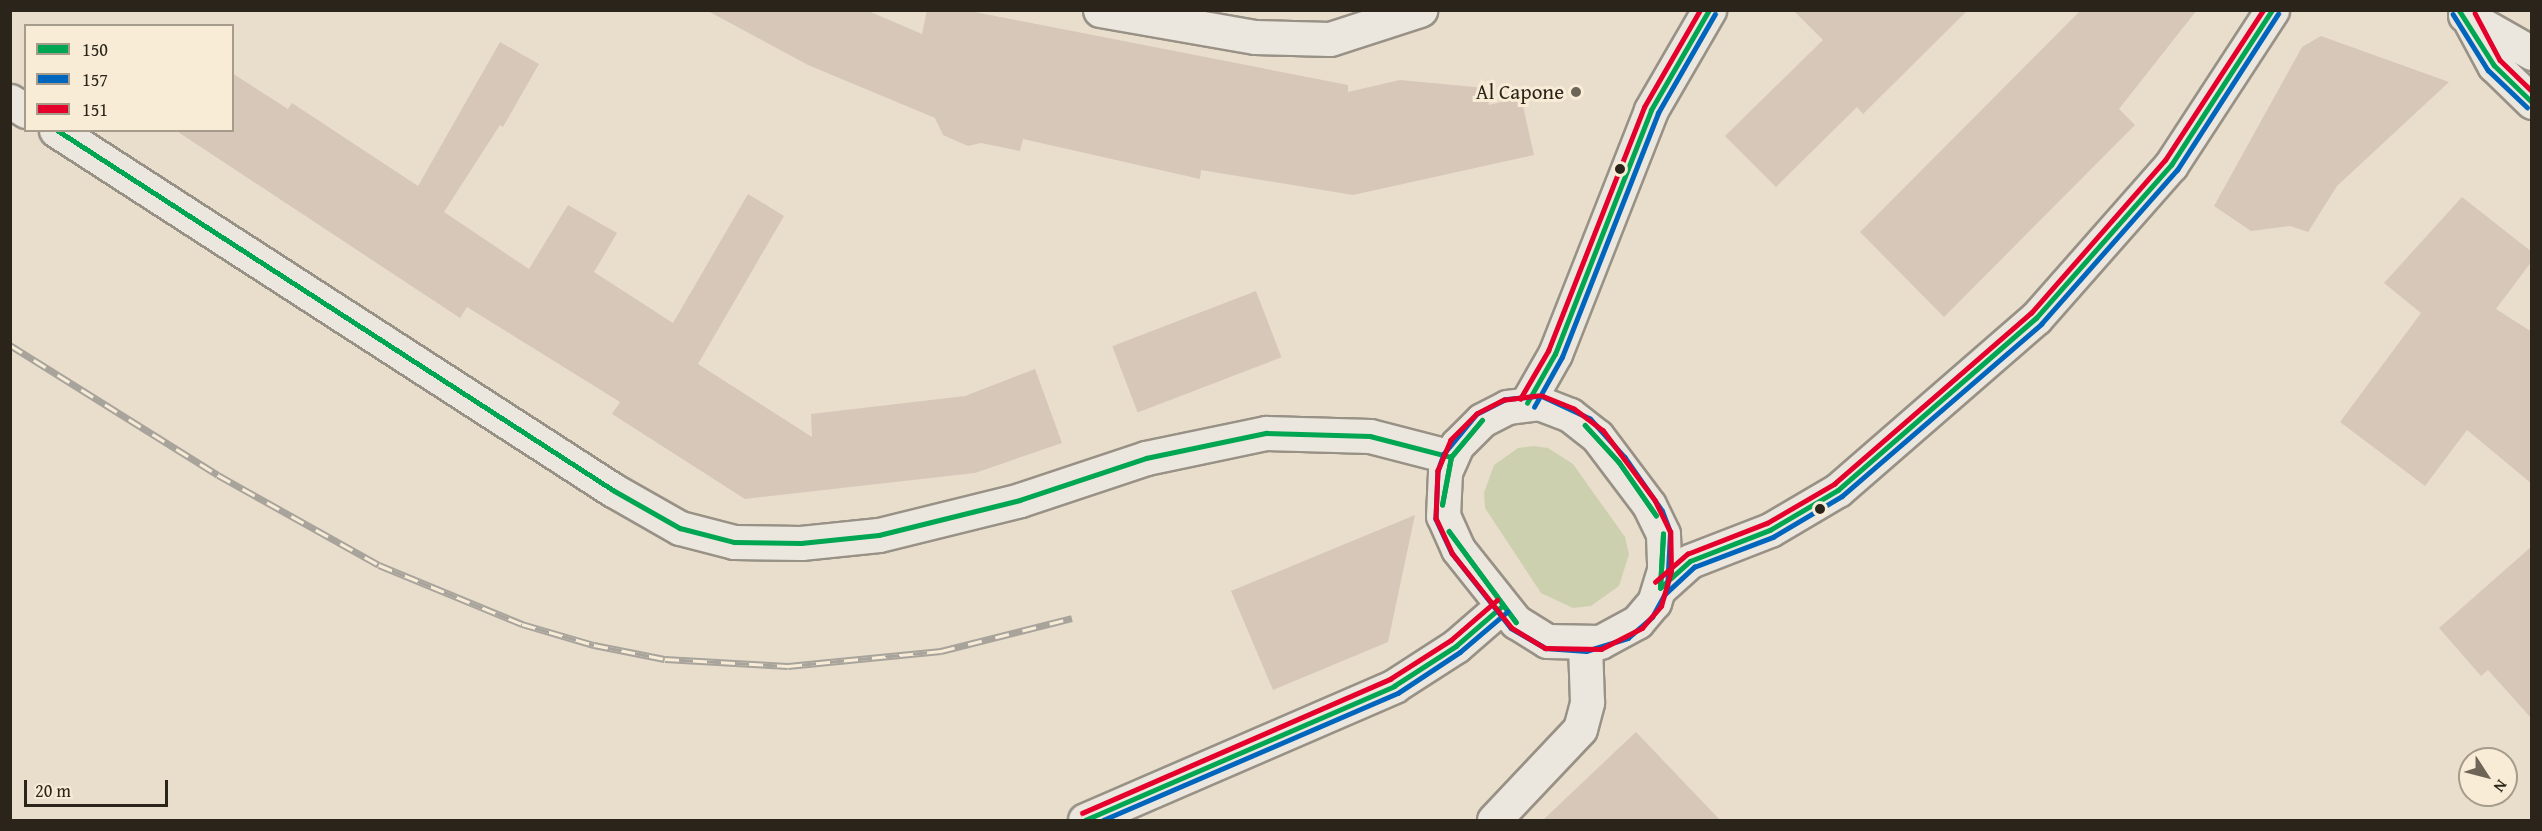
<!DOCTYPE html>
<html>
<head>
<meta charset="utf-8">
<style>
  body { margin:0 }
  #map { position:relative; width:2542px; height:831px; overflow:hidden; background:#e9decc; font-family:"Gentium Book Plus",serif }
  div>[style] { position:absolute }
  [style*='--x'] { left:calc(var(--x)*1px); top:calc(var(--y)*1px); width:calc(var(--w)*1px); rotate:calc(var(--a)*1deg) }
  .green>* { inset:0; background:#cdd0af }
  .building>* { inset:0; background:#d7c7b8; transform-origin:0 0 }
  .roads { filter:drop-shadow(2px 0 #989186) drop-shadow(-2px 0 #989186) drop-shadow(0 2px #989186) drop-shadow(0 -2px #989186) }
  .minor>* { height:33px; margin:-16.5px; padding:0 16.5px; transform-origin:16.5px; border-radius:16.5px; background:#ece7de }
  .rail>* { height:7px; margin-top:-3.5px; transform-origin:0; background:repeating-linear-gradient(90deg,#f8ecd6 0 14px,#a8a49c 0 28px); box-sizing:border-box; border-block:2px solid #a8a49c }
  .bus-1>* { height:4.5px; margin:-2.25px; padding:0 2.25px; transform-origin:2.25px; border-radius:2.25px; background:#00a651 }
  .bus-2>* { height:4.5px; margin:-2.25px; padding:0 2.25px; transform-origin:2.25px; border-radius:2.25px; background:#0065bd }
  .bus-3>* { height:4.5px; margin:-2.25px; padding:0 2.25px; transform-origin:2.25px; border-radius:2.25px; background:#e4002b }
  .dots>* { width:16px; height:16px; translate:-50% -50%; box-sizing:border-box; border:3px solid #f8ecd6; border-radius:50% }
  span { translate:-50% -50%; white-space:nowrap; text-align:center; line-height:1.15; -webkit-text-stroke:6px #f8ecd6; paint-order:stroke }
  .poi-label { font-size:21px; color:#2b241a }
  .right { translate:-100% -50%; text-align:right }
  .frame { position:absolute; inset:0; border:12px solid #2b241a; pointer-events:none }
  .legend { position:absolute; left:24px; top:24px; width:210px; height:108px; box-sizing:border-box; background:#f8ecd6; border:2px solid #a69c8b; margin:0; padding:8px 10px; list-style:none; font-size:18px; color:#2b241a }
  .legend li { display:flex; align-items:center; gap:12px; height:30px }
  .legend b { width:30px; border:2px solid #a69c8b }
  .north { position:absolute; left:2458px; top:747px; width:60px; height:60px; box-sizing:border-box; background:#f8ecd6; border:2px solid #a69c8b; border-radius:50%; rotate:126deg; font-size:16px; font-weight:700; line-height:24px; text-align:center; color:#2b241a }
  .north::after { content:''; display:block; margin:auto; width:21px; height:27px; background:#6e6558; clip-path:polygon(50% 0,100% 100%,50% 72%,0 100%) }
  .scale { position:absolute; left:24px; top:780px; width:144px; height:27px; box-sizing:border-box; border:3px solid #2b241a; border-top:0; padding-left:8px; font-size:18px; line-height:21px; white-space:nowrap; color:#2b241a; -webkit-text-stroke:4px #f8ecd6; paint-order:stroke }
</style>
</head>
<body>
<div id="map">
  <div class="green">
    <i style="clip-path:polygon(1534px 446px,1548px 448px,1573px 464px,1625px 537px,1629px 554px,1619px 586px,1591px 606px,1573px 608px,1541px 593px,1485px 508px,1484px 493px,1494px 465px,1518px 448px)"></i>
  </div>
  <div class="building">
    <i style="clip-path:polygon(706px 10px,866px 10px,922px 34px,927px 10px,965px 10px,1348px 85px,1348px 92px,1400px 80px,1486px 88px,1489px 105px,1521px 97px,1534px 155px,1353px 195px,1201px 170px,1200px 179px,1023px 139px,1020px 151px,981px 143px,968px 146px,943px 135px,935px 118px,808px 65px)"></i>
    <i style="clip-path:polygon(1793px 10px,1968px 10px,1863px 114px,1857px 107px,1776px 187px,1725px 136px,1823px 40px)"></i>
    <i style="clip-path:polygon(2081px 10px,2197px 10px,2119px 109px,2135px 125px,1944px 317px,1860px 232px)"></i>
    <i style="clip-path:polygon(2321px 36px,2449px 82px,2337px 186px,2308px 232px,2290px 226px,2251px 231px,2214px 206px,2302px 47px)"></i>
    <i style="clip-path:polygon(500px 42px,539px 64px,503px 127px,500px 125px,444px 212px,529px 269px,568px 205px,617px 233px,594px 272px,673px 323px,748px 194px,784px 216px,698px 364px,812px 437px,811px 414px,965px 396px,1035px 369px,1062px 443px,975px 473px,745px 499px,612px 414px,620px 402px,467px 307px,460px 318px,175px 130px,232px 130px,232px 73px,288px 109px,292px 103px,418px 186px)"></i>
    <i style="clip-path:polygon(2462px 197px,2532px 252px,2532px 261px,2496px 309px,2532px 332px,2532px 484px,2467px 430px,2425px 486px,2340px 422px,2421px 313px,2384px 283px)"></i>
    <i style="left:1256px;top:291px;width:71px;height:154px;rotate:69deg"></i>
    <i style="clip-path:polygon(1415px 515px,1388px 642px,1273px 690px,1231px 591px)"></i>
    <i style="clip-path:polygon(2532px 546px,2532px 719px,2488px 670px,2481px 676px,2439px 628px)"></i>
    <i style="clip-path:polygon(1636px 732px,1720px 820px,1543px 820px,1621px 746px)"></i>
  </div>
  <div class="roads">
    <div class="minor">
      <i style="--x:1100;--y:10;--w:157;--a:9.9"></i>
      <i style="--x:1255;--y:37;--w:75;--a:1.5"></i>
      <i style="--x:1330;--y:39;--w:95;--a:-17.9"></i>
      <i style="--x:2465;--y:15;--w:77;--a:29.6"></i>
      <i style="--x:2468;--y:17;--w:55;--a:61.6"></i>
      <i style="--x:2494;--y:65;--w:53;--a:44.2"></i>
      <i style="--x:10;--y:101;--w:19;--a:32"></i>
      <i style="--x:56;--y:130;--w:663;--a:32.88"></i>
      <i style="--x:613;--y:490;--w:77;--a:29.6"></i>
      <i style="--x:680;--y:528;--w:56;--a:14.5"></i>
      <i style="--x:734;--y:542;--w:67;--a:0.9"></i>
      <i style="--x:801;--y:543;--w:78;--a:-5.9"></i>
      <i style="--x:879;--y:535;--w:145;--a:-13.9"></i>
      <i style="--x:1020;--y:500;--w:133;--a:-18.4"></i>
      <i style="--x:1146;--y:458;--w:123;--a:-11.8"></i>
      <i style="--x:1266;--y:433;--w:104;--a:1.7"></i>
      <i style="--x:1370;--y:436;--w:84;--a:14.5"></i>
      <i style="--x:1527;--y:403;--w:56;--a:-60.3"></i>
      <i style="--x:1555;--y:354;--w:262;--a:-68.5"></i>
      <i style="--x:1651;--y:110;--w:116;--a:-59.9"></i>
      <i style="--x:1539;--y:403;--w:33;--a:21"></i>
      <i style="--x:1570;--y:415;--w:34;--a:38"></i>
      <i style="--x:1597;--y:436;--w:86;--a:53"></i>
      <i style="--x:1649;--y:505;--w:32;--a:64"></i>
      <i style="--x:1663;--y:534;--w:36;--a:88"></i>
      <i style="--x:1664;--y:570;--w:34;--a:107"></i>
      <i style="--x:1654;--y:602;--w:26;--a:130"></i>
      <i style="--x:1637;--y:622;--w:42;--a:151.6"></i>
      <i style="--x:1600;--y:642;--w:53;--a:-178.9"></i>
      <i style="--x:1547;--y:641;--w:36;--a:-148"></i>
      <i style="--x:1516;--y:622;--w:93;--a:-128.5"></i>
      <i style="--x:1458;--y:549;--w:36;--a:-114"></i>
      <i style="--x:1443;--y:516;--w:44;--a:-87.4"></i>
      <i style="--x:1445;--y:472;--w:30;--a:-66"></i>
      <i style="--x:1457;--y:445;--w:35;--a:-45"></i>
      <i style="--x:1482;--y:420;--w:28;--a:-27"></i>
      <i style="--x:1507;--y:407;--w:32;--a:-7"></i>
      <i style="--x:1660;--y:588;--w:40;--a:-42"></i>
      <i style="--x:1690;--y:561;--w:86;--a:-21.2"></i>
      <i style="--x:1770;--y:530;--w:79;--a:-30.5"></i>
      <i style="--x:1838;--y:490;--w:262;--a:-41"></i>
      <i style="--x:2036;--y:318;--w:204;--a:-48.6"></i>
      <i style="--x:2171;--y:165;--w:185;--a:-56.9"></i>
      <i style="--x:1085;--y:820;--w:337;--a:-23.4"></i>
      <i style="--x:1394;--y:686;--w:74;--a:-32.8"></i>
      <i style="--x:1456;--y:646;--w:61;--a:-41"></i>
      <i style="--x:1494;--y:820;--w:125;--a:-46.6"></i>
      <i style="--x:1580;--y:729;--w:28;--a:-75"></i>
      <i style="--x:1587;--y:702;--w:58;--a:-92"></i>
    </div>
  </div>
  <div class="rail">
    <i style="--x:10;--y:345;--w:245;--a:32"></i>
    <i style="--x:218;--y:475;--w:184;--a:29.2"></i>
    <i style="--x:379;--y:565;--w:155;--a:22.4"></i>
    <i style="--x:522;--y:624;--w:75;--a:16.3"></i>
    <i style="--x:594;--y:645;--w:72;--a:11.2"></i>
    <i style="--x:665;--y:659;--w:123;--a:3.3"></i>
    <i style="--x:788;--y:666;--w:154;--a:-5.6"></i>
    <i style="--x:941;--y:651;--w:135;--a:-14.1"></i>
  </div>
  <div class="bus-1">
    <i style="--x:2459;--y:10;--w:65;--a:57.5"></i>
    <i style="--x:2494;--y:65;--w:53;--a:44.2"></i>
    <i style="--x:57;--y:130;--w:662;--a:32.92"></i>
    <i style="--x:613;--y:490;--w:77;--a:29.6"></i>
    <i style="--x:680;--y:528;--w:56;--a:14.5"></i>
    <i style="--x:734;--y:542;--w:67;--a:0.9"></i>
    <i style="--x:801;--y:543;--w:78;--a:-5.9"></i>
    <i style="--x:879;--y:535;--w:145;--a:-13.9"></i>
    <i style="--x:1020;--y:500;--w:133;--a:-18.4"></i>
    <i style="--x:1146;--y:458;--w:123;--a:-11.8"></i>
    <i style="--x:1266;--y:433;--w:104;--a:1.7"></i>
    <i style="--x:1370;--y:436;--w:84;--a:14.5"></i>
    <i style="--x:1527;--y:403;--w:56;--a:-60.3"></i>
    <i style="--x:1555;--y:354;--w:262;--a:-68.5"></i>
    <i style="--x:1651;--y:110;--w:116;--a:-59.9"></i>
    <i style="--x:1585;--y:425;--w:50;--a:47.4"></i>
    <i style="--x:1585;--y:425;--w:50;--a:47.4"></i>
    <i style="--x:1451;--y:457;--w:48;--a:-50"></i>
    <i style="--x:1451;--y:457;--w:48;--a:-50"></i>
    <i style="--x:1619;--y:462;--w:65;--a:55.1"></i>
    <i style="--x:1619;--y:462;--w:65;--a:55.1"></i>
    <i style="--x:1442;--y:505;--w:49;--a:-79.4"></i>
    <i style="--x:1442;--y:505;--w:49;--a:-79.4"></i>
    <i style="--x:1449;--y:531;--w:113;--a:53.6"></i>
    <i style="--x:1449;--y:531;--w:113;--a:53.6"></i>
    <i style="--x:1660;--y:588;--w:54;--a:-86.8"></i>
    <i style="--x:1660;--y:588;--w:54;--a:-86.8"></i>
    <i style="--x:1660;--y:588;--w:40;--a:-42"></i>
    <i style="--x:1690;--y:561;--w:86;--a:-21.2"></i>
    <i style="--x:1770;--y:530;--w:79;--a:-30.5"></i>
    <i style="--x:1838;--y:490;--w:262;--a:-41"></i>
    <i style="--x:2036;--y:318;--w:204;--a:-48.6"></i>
    <i style="--x:2171;--y:165;--w:185;--a:-56.9"></i>
    <i style="--x:1085;--y:820;--w:337;--a:-23.4"></i>
    <i style="--x:1394;--y:686;--w:74;--a:-32.8"></i>
    <i style="--x:1456;--y:646;--w:61;--a:-41"></i>
  </div>
  <div class="bus-2">
    <i style="--x:2453;--y:14;--w:66;--a:58"></i>
    <i style="--x:2488;--y:70;--w:54;--a:43.5"></i>
    <i style="--x:1534;--y:407;--w:57;--a:-60.8"></i>
    <i style="--x:1562;--y:357;--w:262;--a:-68.5"></i>
    <i style="--x:1658;--y:113;--w:114;--a:-60.1"></i>
    <i style="--x:1444;--y:454;--w:18;--a:109"></i>
    <i style="--x:1438;--y:471;--w:48;--a:92.4"></i>
    <i style="--x:1436;--y:519;--w:38;--a:65"></i>
    <i style="--x:1452;--y:553;--w:95;--a:51.8"></i>
    <i style="--x:1511;--y:628;--w:39;--a:30"></i>
    <i style="--x:1545;--y:648;--w:41;--a:4.2"></i>
    <i style="--x:1586;--y:651;--w:44;--a:-17.2"></i>
    <i style="--x:1628;--y:638;--w:32;--a:-41"></i>
    <i style="--x:1652;--y:617;--w:31;--a:-61"></i>
    <i style="--x:1667;--y:590;--w:58;--a:-87"></i>
    <i style="--x:1670;--y:532;--w:22;--a:-111"></i>
    <i style="--x:1662;--y:511;--w:65;--a:-124.9"></i>
    <i style="--x:1625;--y:458;--w:52;--a:-131.9"></i>
    <i style="--x:1590;--y:419;--w:54;--a:-154.9"></i>
    <i style="--x:1541;--y:396;--w:36;--a:174"></i>
    <i style="--x:1505;--y:400;--w:31;--a:153"></i>
    <i style="--x:1477;--y:414;--w:52;--a:129.5"></i>
    <i style="--x:1665;--y:594;--w:40;--a:-43"></i>
    <i style="--x:1694;--y:567;--w:85;--a:-20.8"></i>
    <i style="--x:1773;--y:537;--w:80;--a:-30.7"></i>
    <i style="--x:1842;--y:496;--w:263;--a:-40.8"></i>
    <i style="--x:2041;--y:324;--w:205;--a:-48.6"></i>
    <i style="--x:2177;--y:170;--w:186;--a:-57.1"></i>
    <i style="--x:1103;--y:820;--w:321;--a:-23.3"></i>
    <i style="--x:1398;--y:693;--w:74;--a:-33.5"></i>
    <i style="--x:1460;--y:652;--w:62;--a:-40.4"></i>
  </div>
  <div class="bus-3">
    <i style="--x:2475;--y:13;--w:53;--a:62"></i>
    <i style="--x:2500;--y:60;--w:45;--a:44.1"></i>
    <i style="--x:1538;--y:396;--w:34;--a:173"></i>
    <i style="--x:1504;--y:400;--w:30;--a:153"></i>
    <i style="--x:1477;--y:414;--w:37;--a:135"></i>
    <i style="--x:1451;--y:440;--w:33;--a:113"></i>
    <i style="--x:1438;--y:470;--w:48;--a:92.4"></i>
    <i style="--x:1436;--y:518;--w:38;--a:65"></i>
    <i style="--x:1452;--y:553;--w:96;--a:51.3"></i>
    <i style="--x:1512;--y:628;--w:39;--a:31"></i>
    <i style="--x:1545;--y:648;--w:56;--a:1"></i>
    <i style="--x:1601;--y:649;--w:46;--a:-27.1"></i>
    <i style="--x:1642;--y:628;--w:29;--a:-49"></i>
    <i style="--x:1661;--y:606;--w:36;--a:-74"></i>
    <i style="--x:1671;--y:571;--w:39;--a:-91"></i>
    <i style="--x:1670;--y:532;--w:34;--a:-116"></i>
    <i style="--x:1655;--y:501;--w:87;--a:-126.6"></i>
    <i style="--x:1603;--y:431;--w:36;--a:-143"></i>
    <i style="--x:1574;--y:409;--w:35;--a:-158"></i>
    <i style="--x:1520;--y:399;--w:56;--a:-59.7"></i>
    <i style="--x:1548;--y:351;--w:262;--a:-68.5"></i>
    <i style="--x:1644;--y:107;--w:112;--a:-60"></i>
    <i style="--x:1655;--y:582;--w:43;--a:-41.2"></i>
    <i style="--x:1687;--y:554;--w:86;--a:-21.2"></i>
    <i style="--x:1767;--y:523;--w:78;--a:-30.2"></i>
    <i style="--x:1834;--y:484;--w:261;--a:-41"></i>
    <i style="--x:2031;--y:313;--w:203;--a:-48.8"></i>
    <i style="--x:2165;--y:160;--w:179;--a:-56.8"></i>
    <i style="--x:1082;--y:813;--w:336;--a:-23.5"></i>
    <i style="--x:1390;--y:679;--w:72;--a:-32.6"></i>
    <i style="--x:1451;--y:640;--w:61;--a:-41"></i>
  </div>
  <div class="dots">
    <i style="left:1576px;top:92px;background:#6e6558"></i>
    <i style="left:1620px;top:169px;background:#2b241a"></i>
    <i style="left:1820px;top:509px;background:#2b241a"></i>
  </div>
  <div class="poi-label">
    <span class="right" style="left:1564px;top:92px">Al Capone</span>
  </div>
  <div class="frame"></div>
  <ul class="legend">
  <li><b style="height:8px;background:#00a651"></b>150</li>
  <li><b style="height:8px;background:#0065bd"></b>157</li>
  <li><b style="height:8px;background:#e4002b"></b>151</li>
  </ul>
  <div class="north">N</div>
  <div class="scale">20 m</div>
</div>
</body>
</html>
